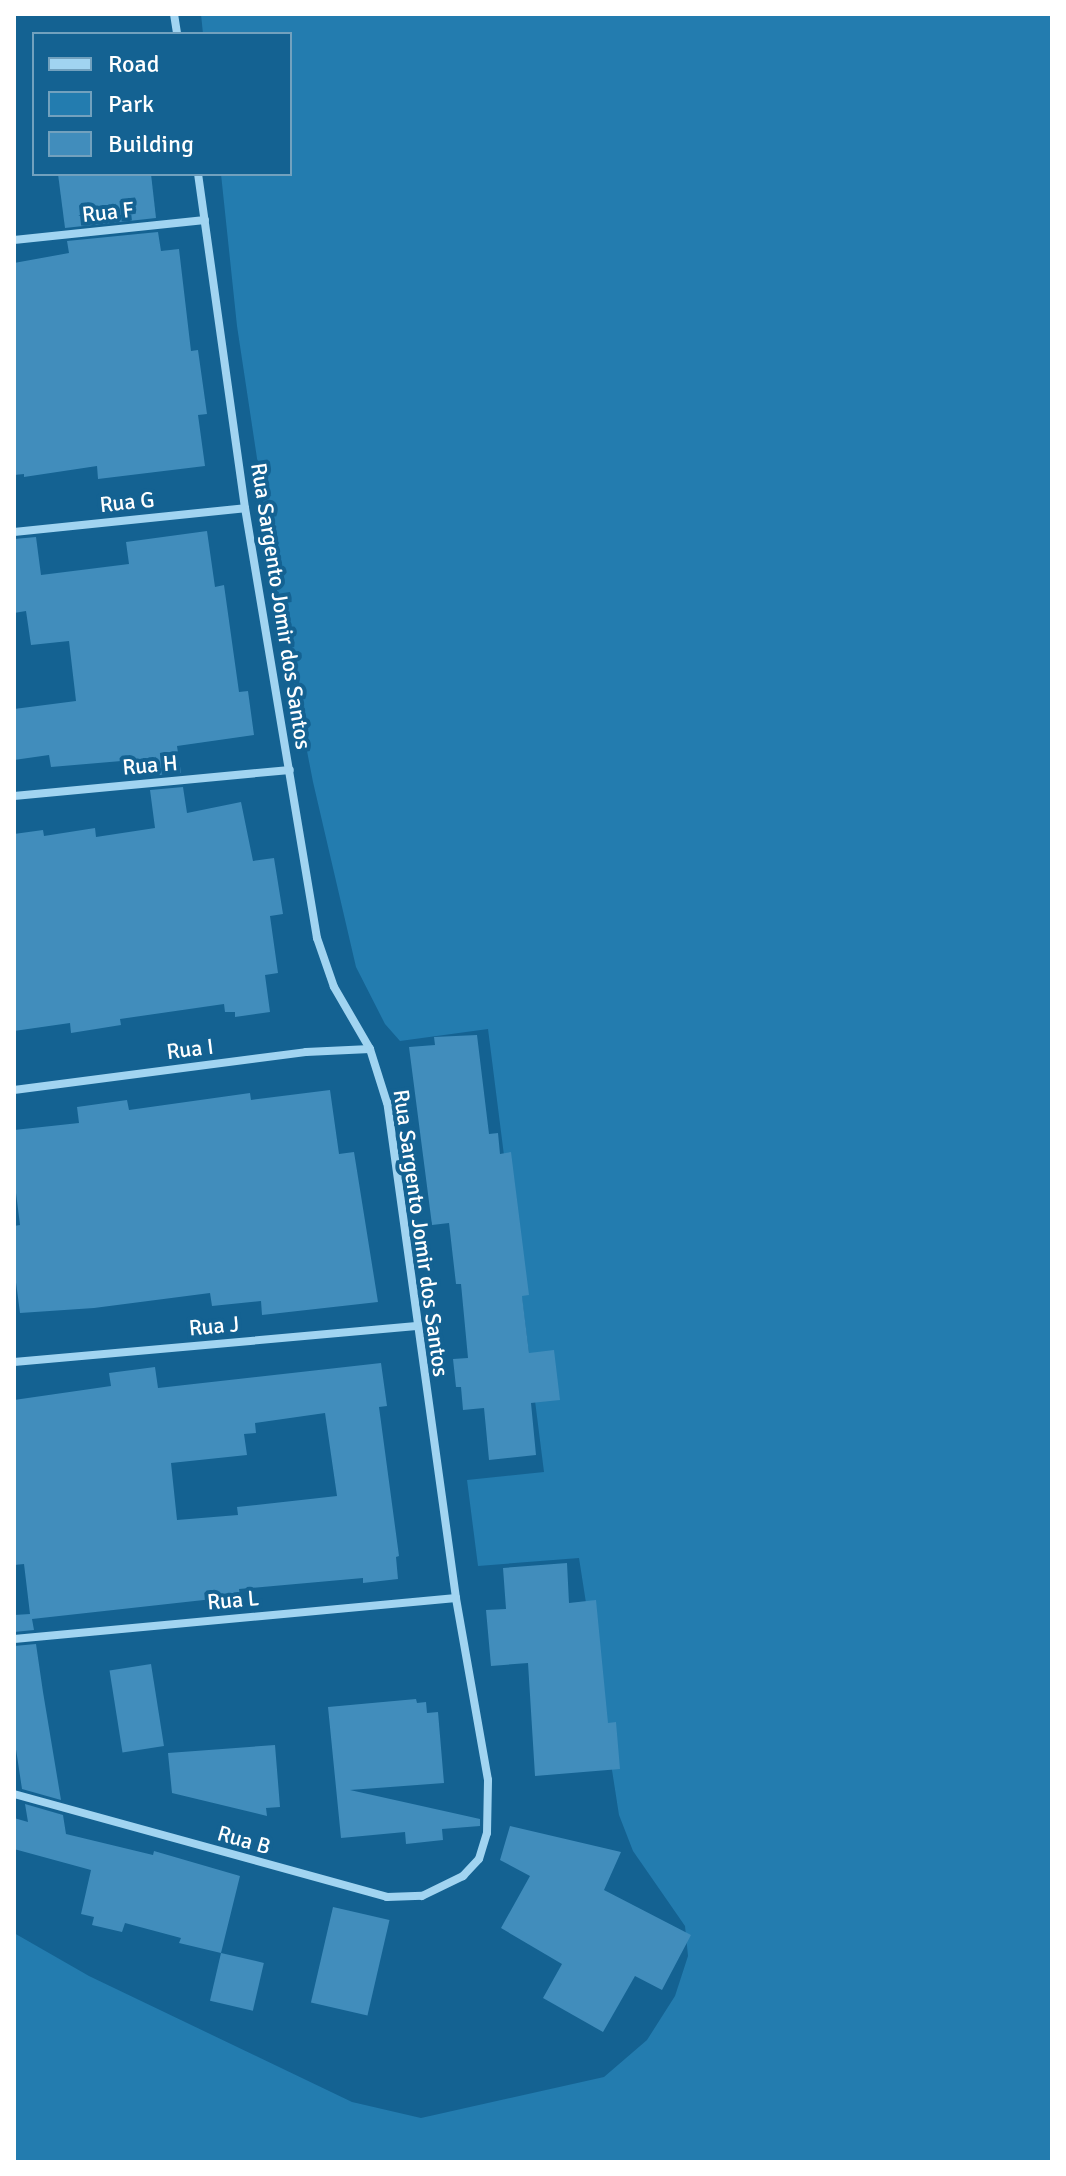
<!DOCTYPE html>
<html>
<head>
<meta charset="utf-8">
<style>
  body { margin:0 }
  #map { position:relative; width:1066px; height:2176px; overflow:hidden; background:#146292; font-family:Signika,sans-serif }
  div>[style] { position:absolute }
  [style*='--x'] { left:calc(var(--x)*1px); top:calc(var(--y)*1px); width:calc(var(--w)*1px); rotate:calc(var(--a)*1deg) }
  .green>* { inset:0; background:#237caf }
  .building>* { inset:0; background:#418dbc; transform-origin:0 0 }
  .street>* { height:8px; margin:-4px; padding:0 4px; transform-origin:4px; border-radius:4px; background:#a1d4f1 }
  span { translate:-50% -50%; white-space:nowrap; text-align:center; line-height:1.15; -webkit-text-stroke:8px #146292; paint-order:stroke }
  .street-label { font-size:22px; color:#fff }
  .frame { position:absolute; inset:0; border:16px solid #fff; pointer-events:none }
  .legend { position:absolute; left:32px; top:32px; width:260px; height:144px; box-sizing:border-box; background:#146292; border:2px solid #72a1be; margin:0; padding:10px 14px; list-style:none; font-size:24px; color:#fff }
  .legend li { display:flex; align-items:center; gap:16px; height:40px }
  .legend b { width:40px; border:2px solid #72a1be }
</style>
</head>
<body>
<div id="map">
  <div class="green">
    <i style="clip-path:polygon(201px 14px,1052px 14px,1052px 2162px,14px 2162px,14px 1933px,89px 1976px,352px 2102px,421px 2118px,604px 2077px,647px 2040px,675px 1996px,688px 1956px,685px 1926px,633px 1851px,619px 1815px,579px 1558px,478px 1566px,467px 1480px,544px 1472px,488px 1029px,400px 1041px,385px 1024px,356px 967px,313px 782px,281px 617px,237px 326px,221px 174px,290px 174px,290px 34px,203px 34px)"></i>
  </div>
  <div class="building">
    <i style="clip-path:polygon(58px 174px,151px 174px,156px 218px,65px 228px)"></i>
    <i style="clip-path:polygon(158px 232px,161px 251px,179px 249px,191px 351px,198px 350px,207px 414px,198px 415px,205px 466px,98px 479px,97px 466px,24px 477px,24px 474px,14px 475px,14px 263px,69px 253px,67px 241px)"></i>
    <i style="clip-path:polygon(207px 531px,215px 587px,224px 585px,239px 692px,248px 691px,254px 735px,177px 746px,181px 773px,148px 776px,145px 759px,51px 767px,49px 755px,14px 760px,14px 709px,76px 701px,69px 641px,31px 645px,26px 611px,14px 613px,14px 539px,36px 537px,41px 575px,129px 564px,126px 542px)"></i>
    <i style="clip-path:polygon(183px 787px,187px 813px,241px 802px,253px 861px,274px 858px,283px 914px,270px 916px,278px 973px,265px 975px,270px 1012px,235px 1017px,235px 1012px,225px 1012px,224px 1004px,120px 1019px,121px 1025px,71px 1033px,70px 1023px,14px 1031px,14px 834px,43px 830px,44px 836px,95px 828px,96px 837px,155px 828px,150px 790px)"></i>
    <i style="clip-path:polygon(477px 1035px,489px 1134px,498px 1133px,500px 1154px,511px 1152px,529px 1295px,522px 1296px,529px 1353px,554px 1350px,560px 1400px,531px 1403px,536px 1455px,489px 1460px,484px 1408px,463px 1410px,461px 1387px,456px 1387px,453px 1359px,468px 1358px,461px 1284px,456px 1284px,449px 1223px,432px 1225px,409px 1047px,435px 1045px,434px 1037px)"></i>
    <i style="clip-path:polygon(330px 1090px,339px 1154px,354px 1152px,378px 1302px,262px 1315px,261px 1301px,212px 1306px,210px 1293px,94px 1308px,20px 1313px,14px 1267px,14px 1226px,20px 1225px,14px 1177px,14px 1130px,79px 1123px,77px 1107px,127px 1100px,129px 1110px,250px 1093px,251px 1100px)"></i>
    <i style="clip-path:polygon(evenodd,381px 1363px,387px 1406px,379px 1407px,399px 1556px,396px 1557px,398px 1579px,363px 1583px,363px 1578px,239px 1589px,240px 1596px,32px 1619px,34px 1630px,14px 1632px,14px 1615px,30px 1614px,24px 1564px,14px 1565px,14px 1400px,111px 1386px,109px 1373px,155px 1367px,158px 1388px,381px 1363px,325px 1413px,337px 1496px,237px 1507px,238px 1515px,177px 1520px,171px 1463px,247px 1455px,244px 1434px,256px 1433px,255px 1423px,325px 1413px)"></i>
    <i style="clip-path:polygon(567px 1563px,569px 1603px,596px 1600px,608px 1723px,616px 1722px,620px 1769px,535px 1776px,528px 1663px,491px 1666px,486px 1610px,506px 1609px,503px 1568px)"></i>
    <i style="clip-path:polygon(36px 1644px,43px 1692px,61px 1800px,22px 1789px,14px 1736px,14px 1646px)"></i>
    <i style="left:151px;top:1664px;width:83px;height:42px;rotate:81deg"></i>
    <i style="clip-path:polygon(416px 1699px,417px 1703px,426px 1702px,427px 1713px,438px 1712px,444px 1783px,350px 1790px,480px 1819px,480px 1826px,442px 1829px,443px 1840px,406px 1844px,405px 1832px,341px 1838px,328px 1707px)"></i>
    <i style="clip-path:polygon(275px 1745px,280px 1807px,266px 1808px,267px 1816px,172px 1793px,168px 1753px)"></i>
    <i style="clip-path:polygon(25px 1804px,63px 1815px,66px 1834px,153px 1855px,154px 1851px,240px 1876px,221px 1953px,179px 1943px,181px 1938px,125px 1923px,122px 1932px,92px 1925px,94px 1917px,81px 1914px,91px 1870px,14px 1849px,14px 1818px,28px 1822px)"></i>
    <i style="clip-path:polygon(510px 1826px,621px 1852px,604px 1890px,691px 1935px,662px 1990px,635px 1976px,603px 2032px,543px 1998px,562px 1964px,501px 1928px,530px 1876px,500px 1860px)"></i>
    <i style="left:333px;top:1907px;width:58px;height:98px;rotate:13deg"></i>
    <i style="left:221px;top:1953px;width:44px;height:49px;rotate:13deg"></i>
  </div>
  <div class="street">
    <i style="--x:174;--y:14;--w:20;--a:81"></i>
    <i style="--x:14;--y:240;--w:192;--a:-6"></i>
    <i style="--x:14;--y:532;--w:232;--a:-5.9"></i>
    <i style="--x:14;--y:796;--w:277;--a:-5.4"></i>
    <i style="--x:14;--y:1090;--w:294;--a:-7.4"></i>
    <i style="--x:306;--y:1052;--w:64;--a:-2.7"></i>
    <i style="--x:14;--y:1362;--w:404;--a:-5.1"></i>
    <i style="--x:14;--y:1639;--w:444;--a:-5.3"></i>
    <i style="--x:14;--y:1794;--w:387;--a:15.4"></i>
    <i style="--x:387;--y:1897;--w:35;--a:-2"></i>
    <i style="--x:422;--y:1896;--w:46;--a:-26"></i>
    <i style="--x:463;--y:1876;--w:23;--a:-47"></i>
    <i style="--x:479;--y:1859;--w:27;--a:-73"></i>
    <i style="--x:487;--y:1833;--w:53;--a:-88.9"></i>
    <i style="--x:488;--y:1780;--w:185;--a:-100"></i>
    <i style="--x:456;--y:1598;--w:500;--a:-97.9"></i>
    <i style="--x:387;--y:1103;--w:57;--a:-107.5"></i>
    <i style="--x:370;--y:1049;--w:72;--a:-120.1"></i>
    <i style="--x:334;--y:987;--w:52;--a:-109.1"></i>
    <i style="--x:317;--y:938;--w:436;--a:-99.5"></i>
    <i style="--x:245;--y:508;--w:337;--a:-98"></i>
  </div>
  <div class="street-label">
    <span style="left:108px;top:212px;rotate:-6deg">Rua F</span>
    <span style="left:127px;top:502px;rotate:-6deg">Rua G</span>
    <span style="left:281px;top:606px;rotate:81deg">Rua Sargento Jomir dos Santos</span>
    <span style="left:150px;top:765px;rotate:-5deg">Rua H</span>
    <span style="left:190px;top:1049px;rotate:-7deg">Rua I</span>
    <span style="left:421px;top:1233px;rotate:82deg">Rua Sargento Jomir dos Santos</span>
    <span style="left:214px;top:1326px;rotate:-5deg">Rua J</span>
    <span style="left:233px;top:1600px;rotate:-5deg">Rua L</span>
    <span style="left:244px;top:1840px;rotate:16deg">Rua B</span>
  </div>
  <div class="frame"></div>
  <ul class="legend">
  <li><b style="height:10px;background:#a1d4f1"></b>Road</li>
  <li><b style="height:22px;background:#237caf"></b>Park</li>
  <li><b style="height:22px;background:#418dbc"></b>Building</li>
  </ul>
</div>
</body>
</html>
